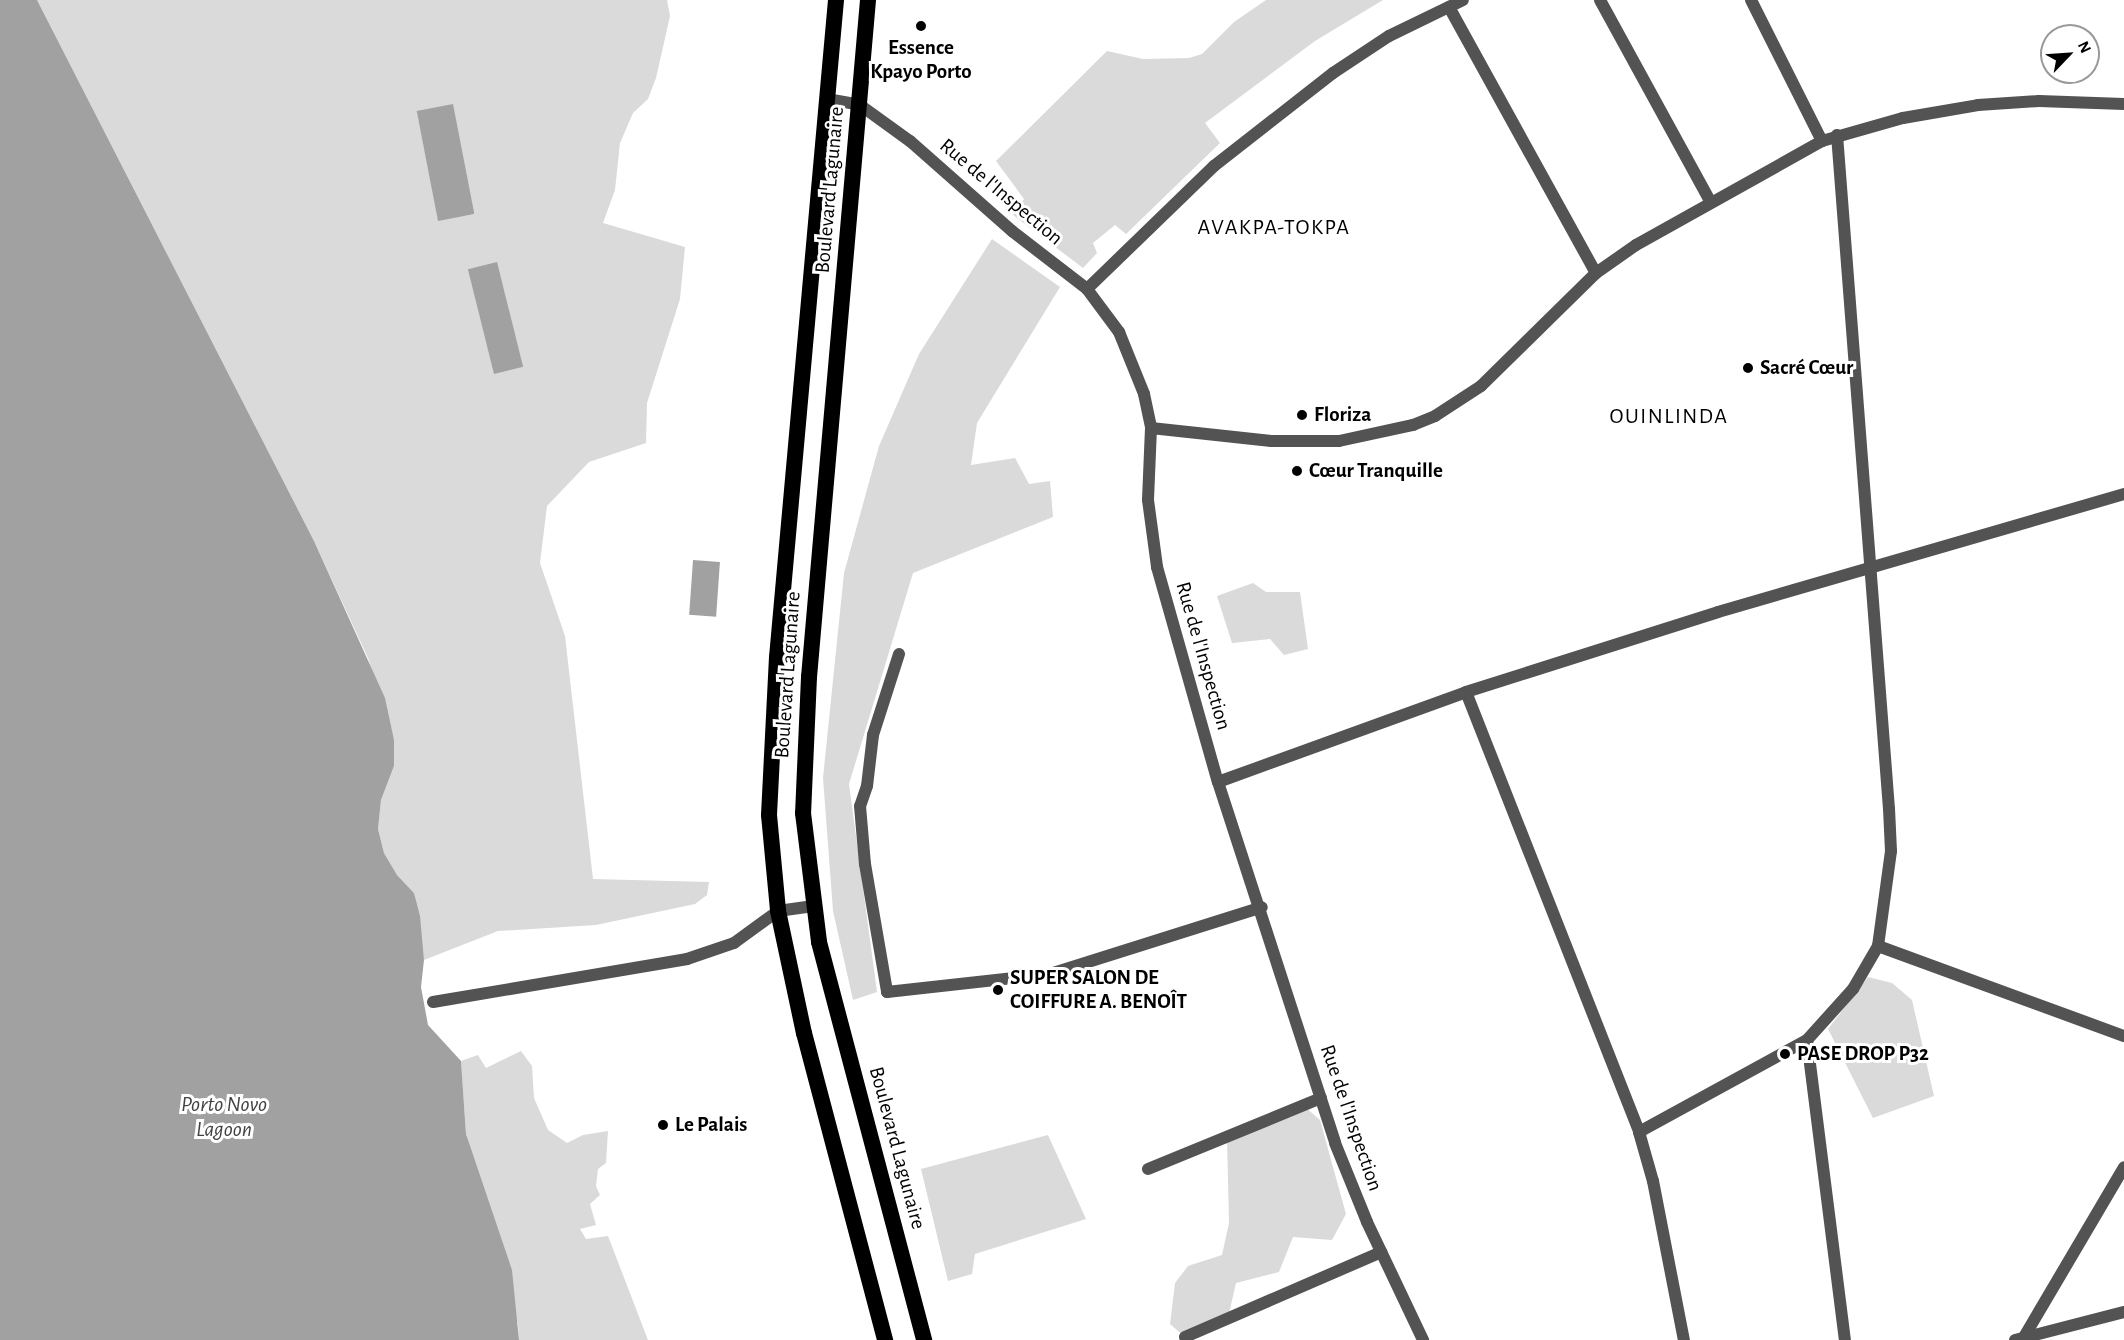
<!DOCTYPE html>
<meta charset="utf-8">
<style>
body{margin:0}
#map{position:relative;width:2124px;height:1340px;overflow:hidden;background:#fff;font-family:"Alegreya Sans",sans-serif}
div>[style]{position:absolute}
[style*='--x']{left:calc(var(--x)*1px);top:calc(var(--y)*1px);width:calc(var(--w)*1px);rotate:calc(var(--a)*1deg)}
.green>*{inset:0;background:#dadada}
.water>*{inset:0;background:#a1a1a1;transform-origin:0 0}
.minor>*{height:12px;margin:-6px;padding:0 6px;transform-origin:6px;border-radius:6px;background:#535353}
.tertiary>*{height:12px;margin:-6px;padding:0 6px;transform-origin:6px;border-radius:6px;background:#535353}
.trunk>*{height:16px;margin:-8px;padding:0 8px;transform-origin:8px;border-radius:8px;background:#000}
.dots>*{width:16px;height:16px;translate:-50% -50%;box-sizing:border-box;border:3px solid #fff;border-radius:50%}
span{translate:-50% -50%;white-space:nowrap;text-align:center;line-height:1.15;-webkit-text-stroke:6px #fff;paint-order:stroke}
.poi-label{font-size:21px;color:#000;font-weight:700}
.left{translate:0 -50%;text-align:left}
.street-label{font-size:21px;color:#000}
.neighbourhood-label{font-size:22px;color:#000;letter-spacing:1.5px}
.water-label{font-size:22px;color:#424242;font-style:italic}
.north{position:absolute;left:2040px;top:24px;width:60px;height:60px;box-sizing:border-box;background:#fff;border:2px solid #999;border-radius:50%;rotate:65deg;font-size:16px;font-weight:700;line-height:24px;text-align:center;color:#000}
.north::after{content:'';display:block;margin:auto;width:21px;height:27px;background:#000;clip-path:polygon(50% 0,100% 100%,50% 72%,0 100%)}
</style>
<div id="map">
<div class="green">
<i style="clip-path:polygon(evenodd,37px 0,667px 0,670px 16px,656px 78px,648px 99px,633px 113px,620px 143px,615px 190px,603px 223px,685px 247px,680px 299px,647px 403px,646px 443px,589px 462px,547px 506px,540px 563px,565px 636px,593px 879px,709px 882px,707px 895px,695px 904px,596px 925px,498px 931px,424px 960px,414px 893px,397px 875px,384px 853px,378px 829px,381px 800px,394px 766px,394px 740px,368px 658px,314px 541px,37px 0,417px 112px,475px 214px,439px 220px,417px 112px)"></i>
<i style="clip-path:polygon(1266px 0,1383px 0,1315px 41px,1205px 123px,1220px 143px,1126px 234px,1115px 225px,1093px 243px,1097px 253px,1083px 268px,1013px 215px,1024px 199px,996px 161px,1107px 51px,1143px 59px,1189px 58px,1202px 54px,1234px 22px)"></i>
<i style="clip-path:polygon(992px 239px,1060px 287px,977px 423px,971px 465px,1015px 458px,1029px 484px,1050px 481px,1053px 517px,913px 573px,849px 784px,877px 992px,853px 1000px,833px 911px,823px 778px,844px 573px,879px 446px,919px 354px)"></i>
<i style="clip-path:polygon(1253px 583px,1266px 592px,1300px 592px,1308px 649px,1284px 655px,1270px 639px,1232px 643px,1217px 596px)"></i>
<i style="clip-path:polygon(1868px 977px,1892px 983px,1912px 1000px,1934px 1096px,1873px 1118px,1828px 1029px)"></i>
<i style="clip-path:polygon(521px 1051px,532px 1066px,534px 1098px,548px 1130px,567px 1143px,583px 1135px,608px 1131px,606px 1163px,598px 1169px,596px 1186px,600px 1195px,590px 1204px,596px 1225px,580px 1229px,586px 1239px,608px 1236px,648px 1340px,519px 1340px,518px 1324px,466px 1134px,461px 1061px,478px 1055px,486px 1068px)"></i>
<i style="clip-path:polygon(1304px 1106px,1320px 1120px,1346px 1214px,1332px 1240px,1293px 1237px,1279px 1272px,1236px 1283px,1228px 1318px,1185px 1337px,1170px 1324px,1175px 1283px,1188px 1266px,1222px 1255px,1229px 1223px,1227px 1138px)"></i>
<i style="clip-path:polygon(1048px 1135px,1086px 1219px,975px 1254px,972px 1274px,948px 1281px,921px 1169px)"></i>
</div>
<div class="water">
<i style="clip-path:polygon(0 0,37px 0,314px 541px,385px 698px,394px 740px,394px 766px,381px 800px,378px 829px,384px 853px,397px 875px,414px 893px,420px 916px,424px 960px,421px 987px,428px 1025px,461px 1061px,466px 1134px,512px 1270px,519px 1340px,0 1340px)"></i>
<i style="left:453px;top:104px;width:112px;height:37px;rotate:79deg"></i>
<i style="left:497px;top:262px;width:108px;height:30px;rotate:76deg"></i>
<i style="left:693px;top:560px;width:27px;height:55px;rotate:4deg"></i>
</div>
<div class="minor">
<i style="--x:1600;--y:0;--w:229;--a:61.3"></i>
<i style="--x:1751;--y:0;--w:158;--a:63.3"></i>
<i style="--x:1449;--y:7;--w:304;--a:61.1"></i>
<i style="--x:1087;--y:289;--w:177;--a:-44.1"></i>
<i style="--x:1214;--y:166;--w:151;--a:-38"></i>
<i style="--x:1333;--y:73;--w:67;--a:-33.5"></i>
<i style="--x:1389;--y:36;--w:82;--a:-25.9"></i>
<i style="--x:1151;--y:428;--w:121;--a:6.2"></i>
<i style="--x:1271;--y:441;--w:68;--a:0"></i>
<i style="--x:1339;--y:441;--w:76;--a:-12.2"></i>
<i style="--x:1413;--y:425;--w:24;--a:-22"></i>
<i style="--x:1435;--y:416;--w:55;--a:-33.1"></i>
<i style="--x:1481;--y:386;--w:161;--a:-44.5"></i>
<i style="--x:1596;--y:273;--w:49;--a:-35"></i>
<i style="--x:1636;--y:245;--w:213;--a:-29.2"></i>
<i style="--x:1822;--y:141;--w:84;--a:-15.9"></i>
<i style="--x:1903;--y:118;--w:76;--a:-9.8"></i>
<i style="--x:1978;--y:105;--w:61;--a:-3.8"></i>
<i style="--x:2039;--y:101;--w:85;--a:2"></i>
<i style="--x:899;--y:654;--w:85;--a:107.8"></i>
<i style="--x:873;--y:735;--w:51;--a:96.7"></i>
<i style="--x:867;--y:786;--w:21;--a:109"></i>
<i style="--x:860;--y:806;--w:58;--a:85.1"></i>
<i style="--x:865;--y:864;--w:130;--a:80.2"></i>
<i style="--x:887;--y:992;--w:164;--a:-6.3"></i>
<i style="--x:1050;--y:974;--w:222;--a:-17.5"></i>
<i style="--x:1466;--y:692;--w:473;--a:68.5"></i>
<i style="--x:1639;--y:1132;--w:51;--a:74.1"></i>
<i style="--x:1653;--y:1181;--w:162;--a:79"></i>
<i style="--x:1218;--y:782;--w:264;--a:-19.9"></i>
<i style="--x:1466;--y:692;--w:264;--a:-17.6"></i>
<i style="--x:1718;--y:612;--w:423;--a:-16.2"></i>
<i style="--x:1878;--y:946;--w:262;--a:20.1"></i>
<i style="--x:433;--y:1002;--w:258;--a:-9.6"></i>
<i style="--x:687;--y:959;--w:50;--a:-18.8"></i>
<i style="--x:734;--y:943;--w:54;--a:-36"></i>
<i style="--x:778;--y:911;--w:34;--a:-8"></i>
<i style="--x:1807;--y:1040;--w:302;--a:82.8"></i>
<i style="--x:1639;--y:1132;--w:192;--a:-28.7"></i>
<i style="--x:1807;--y:1040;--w:69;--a:-48"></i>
<i style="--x:1853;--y:989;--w:50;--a:-59.8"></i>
<i style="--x:1878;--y:946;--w:96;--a:-82.2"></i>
<i style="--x:1891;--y:851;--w:42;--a:-92.7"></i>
<i style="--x:1889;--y:809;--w:676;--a:-94.41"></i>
<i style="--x:1148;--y:1169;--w:187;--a:-22.3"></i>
<i style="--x:1185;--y:1337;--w:214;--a:-23.4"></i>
<i style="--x:2024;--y:1337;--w:197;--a:-59.5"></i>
<i style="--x:2015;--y:1340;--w:113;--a:-14.4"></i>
</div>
<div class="tertiary">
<i style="--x:827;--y:99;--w:34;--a:10"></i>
<i style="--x:860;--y:105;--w:62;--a:35.8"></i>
<i style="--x:910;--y:141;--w:136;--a:41.4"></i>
<i style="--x:1012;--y:231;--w:95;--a:37.7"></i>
<i style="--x:1087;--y:289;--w:54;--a:53.3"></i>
<i style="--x:1119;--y:332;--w:67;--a:68"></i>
<i style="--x:1144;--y:394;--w:35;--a:78"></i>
<i style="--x:1151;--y:428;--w:72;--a:92.4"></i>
<i style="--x:1148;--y:500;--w:68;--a:82.3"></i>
<i style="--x:1157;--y:567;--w:223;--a:74.2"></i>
<i style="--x:1218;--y:782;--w:379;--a:72"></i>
<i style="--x:1335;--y:1143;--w:85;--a:67.9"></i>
<i style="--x:1367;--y:1222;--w:131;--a:64.6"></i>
</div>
<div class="trunk">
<i style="--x:836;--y:0;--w:660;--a:95.13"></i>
<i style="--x:777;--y:657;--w:158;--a:92.9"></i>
<i style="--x:769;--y:815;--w:96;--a:84.6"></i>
<i style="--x:778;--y:911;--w:125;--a:78"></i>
<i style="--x:804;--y:1033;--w:318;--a:75.2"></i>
<i style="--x:868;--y:0;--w:680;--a:94.98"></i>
<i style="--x:809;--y:677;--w:136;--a:92.5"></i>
<i style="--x:803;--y:813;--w:130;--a:82.9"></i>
<i style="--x:819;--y:942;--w:412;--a:75.2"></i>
</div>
<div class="dots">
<i style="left:921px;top:26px;background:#000"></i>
<i style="left:1748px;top:368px;background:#000"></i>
<i style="left:1302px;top:415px;background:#000"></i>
<i style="left:1297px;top:471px;background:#000"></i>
<i style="left:998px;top:990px;background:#000"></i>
<i style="left:1785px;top:1054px;background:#000"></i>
<i style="left:663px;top:1125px;background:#000"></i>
</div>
<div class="poi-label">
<span style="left:921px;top:60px">Essence<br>Kpayo Porto</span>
<span class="left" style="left:1760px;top:368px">Sacré Cœur</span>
<span class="left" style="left:1314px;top:415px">Floriza</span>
<span class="left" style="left:1309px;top:471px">Cœur Tranquille</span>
<span class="left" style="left:1010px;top:990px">SUPER SALON DE<br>COIFFURE A. BENOÎT</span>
<span class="left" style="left:1797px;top:1054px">PASE DROP P32</span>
<span class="left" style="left:675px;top:1125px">Le Palais</span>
</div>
<div class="street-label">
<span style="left:830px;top:190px;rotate:-85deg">Boulevard Lagunaire</span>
<span style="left:1001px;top:192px;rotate:40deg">Rue de l'Inspection</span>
<span style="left:1203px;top:656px;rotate:74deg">Rue de l'Inspection</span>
<span style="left:788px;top:675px;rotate:-86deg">Boulevard Lagunaire</span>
<span style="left:1351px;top:1118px;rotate:71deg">Rue de l'Inspection</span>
<span style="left:897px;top:1148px;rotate:75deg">Boulevard Lagunaire</span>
</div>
<div class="neighbourhood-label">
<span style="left:1274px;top:228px">AVAKPA-TOKPA</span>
<span style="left:1669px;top:417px">OUINLINDA</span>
</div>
<div class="water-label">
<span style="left:224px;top:1117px">Porto Novo<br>Lagoon</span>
</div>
<div class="north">N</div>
</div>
